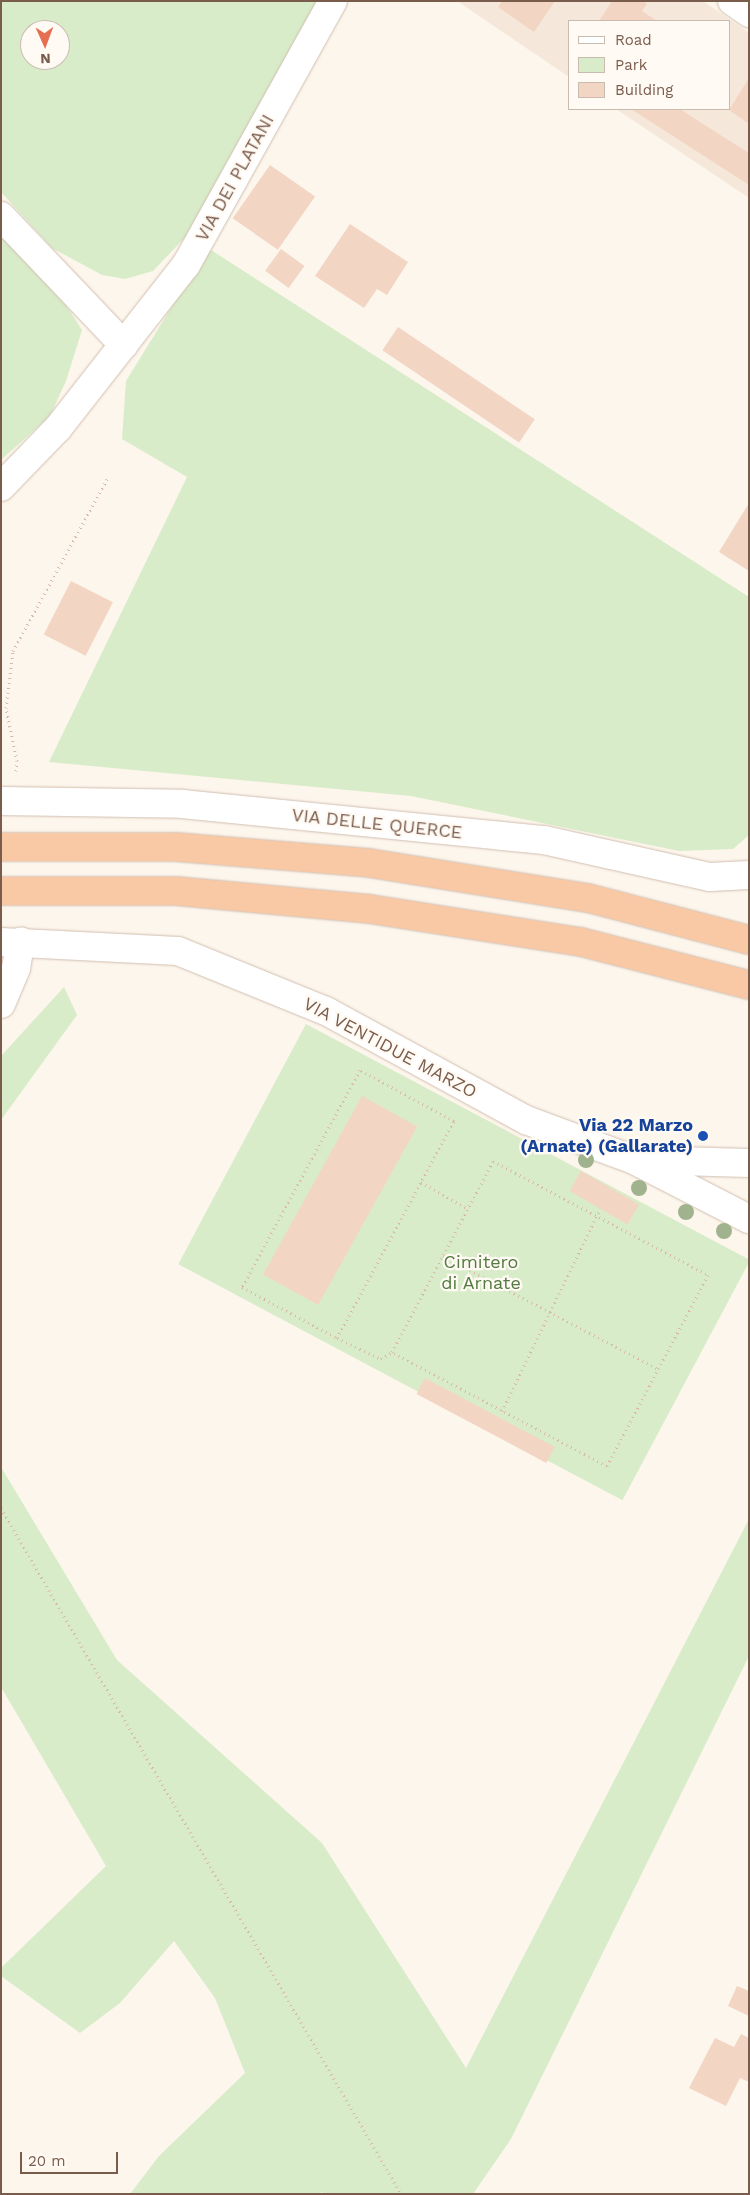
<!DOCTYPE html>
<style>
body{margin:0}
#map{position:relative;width:750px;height:2195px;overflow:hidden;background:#fdf6ec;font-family:"Work Sans",sans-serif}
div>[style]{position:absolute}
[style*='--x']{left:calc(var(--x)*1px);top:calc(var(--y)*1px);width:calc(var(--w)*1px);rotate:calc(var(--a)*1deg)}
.residential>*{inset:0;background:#f5e8da}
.green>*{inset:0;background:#d8ecc9;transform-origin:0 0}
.building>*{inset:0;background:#f3d5c3;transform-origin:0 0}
.path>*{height:3px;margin-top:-1.5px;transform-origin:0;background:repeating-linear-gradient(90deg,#d9b8a5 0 1px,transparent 0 5px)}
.roads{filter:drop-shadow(0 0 1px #d1beb0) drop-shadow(0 0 1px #d1beb0)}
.minor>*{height:28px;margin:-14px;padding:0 14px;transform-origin:14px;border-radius:14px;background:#fff}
.trunk>*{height:28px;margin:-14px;padding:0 14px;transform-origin:14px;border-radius:14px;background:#f9c8a4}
.trees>*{width:16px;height:16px;margin:-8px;border-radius:50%;background:#a0b28e}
.dots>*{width:14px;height:14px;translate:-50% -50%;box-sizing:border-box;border:2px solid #fffaf3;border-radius:50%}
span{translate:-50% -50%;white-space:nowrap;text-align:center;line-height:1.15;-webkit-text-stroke:4.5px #fffaf3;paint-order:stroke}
.street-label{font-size:18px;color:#7a5c4d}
.transit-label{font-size:18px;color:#164399;font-weight:700}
.right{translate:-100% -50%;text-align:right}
.park-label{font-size:18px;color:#537a41}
.frame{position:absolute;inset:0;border:2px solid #7a5c4d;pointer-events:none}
.legend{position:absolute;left:568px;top:20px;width:162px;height:90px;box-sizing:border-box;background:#fffaf3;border:1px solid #cabbb1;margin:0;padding:6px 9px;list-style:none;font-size:15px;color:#7a5c4d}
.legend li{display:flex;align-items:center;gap:10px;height:25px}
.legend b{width:25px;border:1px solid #cabbb1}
.north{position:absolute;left:20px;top:20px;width:50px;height:50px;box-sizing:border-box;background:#fffaf3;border:1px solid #cabbb1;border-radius:50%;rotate:178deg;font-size:14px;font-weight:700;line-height:20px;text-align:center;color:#7a5c4d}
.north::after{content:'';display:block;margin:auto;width:18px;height:22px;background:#e76f51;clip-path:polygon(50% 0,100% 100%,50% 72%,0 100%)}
.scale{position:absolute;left:20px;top:2152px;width:98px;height:22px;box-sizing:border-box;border:2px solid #7a5c4d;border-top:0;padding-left:6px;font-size:15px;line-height:18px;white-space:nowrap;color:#7a5c4d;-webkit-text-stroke:4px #fffaf3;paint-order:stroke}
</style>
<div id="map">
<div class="residential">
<i style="clip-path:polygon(457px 1px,703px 1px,749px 33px,749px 198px,616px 109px,729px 109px,729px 21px,569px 21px,569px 77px)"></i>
</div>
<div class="green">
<i style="clip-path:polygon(evenodd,1px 1px,322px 1px,195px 227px,153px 271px,125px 279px,102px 275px,52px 248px,1px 192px,1px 1px,30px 30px,60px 30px,60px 60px,30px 60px,30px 30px)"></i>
<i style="clip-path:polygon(1px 232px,55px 288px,82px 330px,66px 381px,50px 416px,1px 460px)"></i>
<i style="clip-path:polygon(208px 248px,749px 597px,749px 835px,733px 849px,679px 851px,411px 796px,49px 762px,187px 477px,122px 439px,126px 381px)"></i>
<i style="clip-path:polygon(64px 987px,77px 1015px,1px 1120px,1px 1056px)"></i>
<i style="left:306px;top:1024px;width:503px;height:272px;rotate:28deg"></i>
<i style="clip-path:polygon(1px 1467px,117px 1660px,322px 1843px,466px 2068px,749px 1519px,749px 1656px,511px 2139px,473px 2194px,323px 2194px,322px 2191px,320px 2194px,130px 2194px,159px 2156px,245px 2073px,215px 1998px,174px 1941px,120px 2003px,80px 2033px,1px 1976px,1px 1968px,106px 1866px,1px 1687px)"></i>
</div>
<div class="building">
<i style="clip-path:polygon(502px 1px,555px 1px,534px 32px,498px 7px)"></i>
<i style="clip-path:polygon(612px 1px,643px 1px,647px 4px,642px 11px,657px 21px,599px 21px)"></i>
<i style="clip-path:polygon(749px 78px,749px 124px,729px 110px)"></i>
<i style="clip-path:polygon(631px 109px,680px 109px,703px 124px,749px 153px,749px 185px)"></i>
<i style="left:270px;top:165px;width:55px;height:65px;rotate:35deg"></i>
<i style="clip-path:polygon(350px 224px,408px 262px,387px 295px,377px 289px,364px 308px,315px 276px)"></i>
<i style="left:281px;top:249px;width:29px;height:27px;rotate:36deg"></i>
<i style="left:398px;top:327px;width:165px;height:28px;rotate:34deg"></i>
<i style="clip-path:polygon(749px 503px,749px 571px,719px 552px)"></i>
<i style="left:71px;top:581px;width:47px;height:60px;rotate:27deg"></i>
<i style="left:362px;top:1096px;width:63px;height:204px;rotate:29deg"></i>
<i style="left:581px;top:1171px;width:67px;height:23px;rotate:30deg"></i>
<i style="left:425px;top:1378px;width:147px;height:18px;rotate:28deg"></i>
<i style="clip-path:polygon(737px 1986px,749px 1991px,749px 2016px,728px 2006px)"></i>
<i style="clip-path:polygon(741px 2034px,749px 2038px,749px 2082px,740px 2078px,726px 2106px,689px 2088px,715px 2038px,734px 2047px)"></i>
</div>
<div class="path">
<i style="--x:16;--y:771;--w:10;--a:-84"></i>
<i style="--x:17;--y:761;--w:54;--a:-101.7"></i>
<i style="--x:6;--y:708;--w:57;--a:-83"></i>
<i style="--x:13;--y:651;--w:196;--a:-61.3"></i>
<i style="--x:493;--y:1161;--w:243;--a:27.9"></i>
<i style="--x:708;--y:1275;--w:216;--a:117.9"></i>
<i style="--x:607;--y:1466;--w:243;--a:-152.1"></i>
<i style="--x:392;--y:1352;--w:216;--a:-62.1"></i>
<i style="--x:421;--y:1182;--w:54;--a:29.9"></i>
<i style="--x:443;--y:1256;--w:243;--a:27.7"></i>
<i style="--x:337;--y:1338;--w:247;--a:-61.7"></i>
<i style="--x:454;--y:1121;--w:107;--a:-151.5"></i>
<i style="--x:360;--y:1070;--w:247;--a:118.5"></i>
<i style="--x:242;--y:1287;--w:108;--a:28.2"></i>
<i style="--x:337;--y:1338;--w:49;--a:25.5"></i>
<i style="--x:381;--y:1359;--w:13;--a:-32"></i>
<i style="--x:502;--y:1411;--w:225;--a:-64.1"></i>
<i style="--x:1;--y:1508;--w:794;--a:59.75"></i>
</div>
<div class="roads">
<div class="minor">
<i style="--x:732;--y:1;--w:21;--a:35"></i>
<i style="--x:1;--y:216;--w:178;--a:46.4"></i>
<i style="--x:1;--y:487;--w:82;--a:-46"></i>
<i style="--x:58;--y:428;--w:207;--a:-51.9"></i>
<i style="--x:186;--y:265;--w:302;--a:-60.9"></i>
<i style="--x:1;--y:801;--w:181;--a:0.9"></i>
<i style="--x:182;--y:804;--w:364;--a:5.7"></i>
<i style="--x:544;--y:840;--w:170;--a:12.6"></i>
<i style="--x:710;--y:877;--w:39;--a:-3"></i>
<i style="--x:1;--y:942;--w:177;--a:2.9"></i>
<i style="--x:178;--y:951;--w:160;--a:22.1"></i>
<i style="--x:326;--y:1011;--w:228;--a:28.6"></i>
<i style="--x:526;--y:1120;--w:115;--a:20.3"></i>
<i style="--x:634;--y:1160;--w:129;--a:27.2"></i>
<i style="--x:1;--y:1004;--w:39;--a:-67"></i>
<i style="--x:16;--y:968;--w:27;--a:-80"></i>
<i style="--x:641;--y:1160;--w:108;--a:1.6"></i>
</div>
<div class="trunk">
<i style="--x:1;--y:847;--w:175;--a:0"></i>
<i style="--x:176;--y:847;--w:194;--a:4.7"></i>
<i style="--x:369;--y:863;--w:222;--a:9.1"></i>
<i style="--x:588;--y:898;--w:166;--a:14.6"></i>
<i style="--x:1;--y:891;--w:175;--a:0"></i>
<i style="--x:176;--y:891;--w:195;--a:5.3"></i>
<i style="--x:370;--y:909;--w:214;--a:8.9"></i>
<i style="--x:581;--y:942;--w:173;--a:14.4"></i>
</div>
</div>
<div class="trees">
<i style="left:586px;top:1160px"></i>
<i style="left:639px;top:1188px"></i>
<i style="left:686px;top:1212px"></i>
<i style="left:724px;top:1231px"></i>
</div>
<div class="dots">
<i style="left:703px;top:1136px;background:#1a4fb4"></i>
</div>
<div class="street-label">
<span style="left:235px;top:178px;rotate:-61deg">VIA DEI PLATANI</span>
<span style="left:377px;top:824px;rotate:6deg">VIA DELLE QUERCE</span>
<span style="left:390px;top:1048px;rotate:28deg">VIA VENTIDUE MARZO</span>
</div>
<div class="transit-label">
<span class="right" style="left:693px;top:1136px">Via 22 Marzo<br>(Arnate) (Gallarate)</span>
</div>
<div class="park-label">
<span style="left:481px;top:1273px">Cimitero<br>di Arnate</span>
</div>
<div class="frame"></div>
<ul class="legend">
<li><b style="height:6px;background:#fff"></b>Road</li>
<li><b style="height:14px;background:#d8ecc9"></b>Park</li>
<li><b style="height:14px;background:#f3d5c3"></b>Building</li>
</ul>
<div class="north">N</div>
<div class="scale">20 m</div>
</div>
